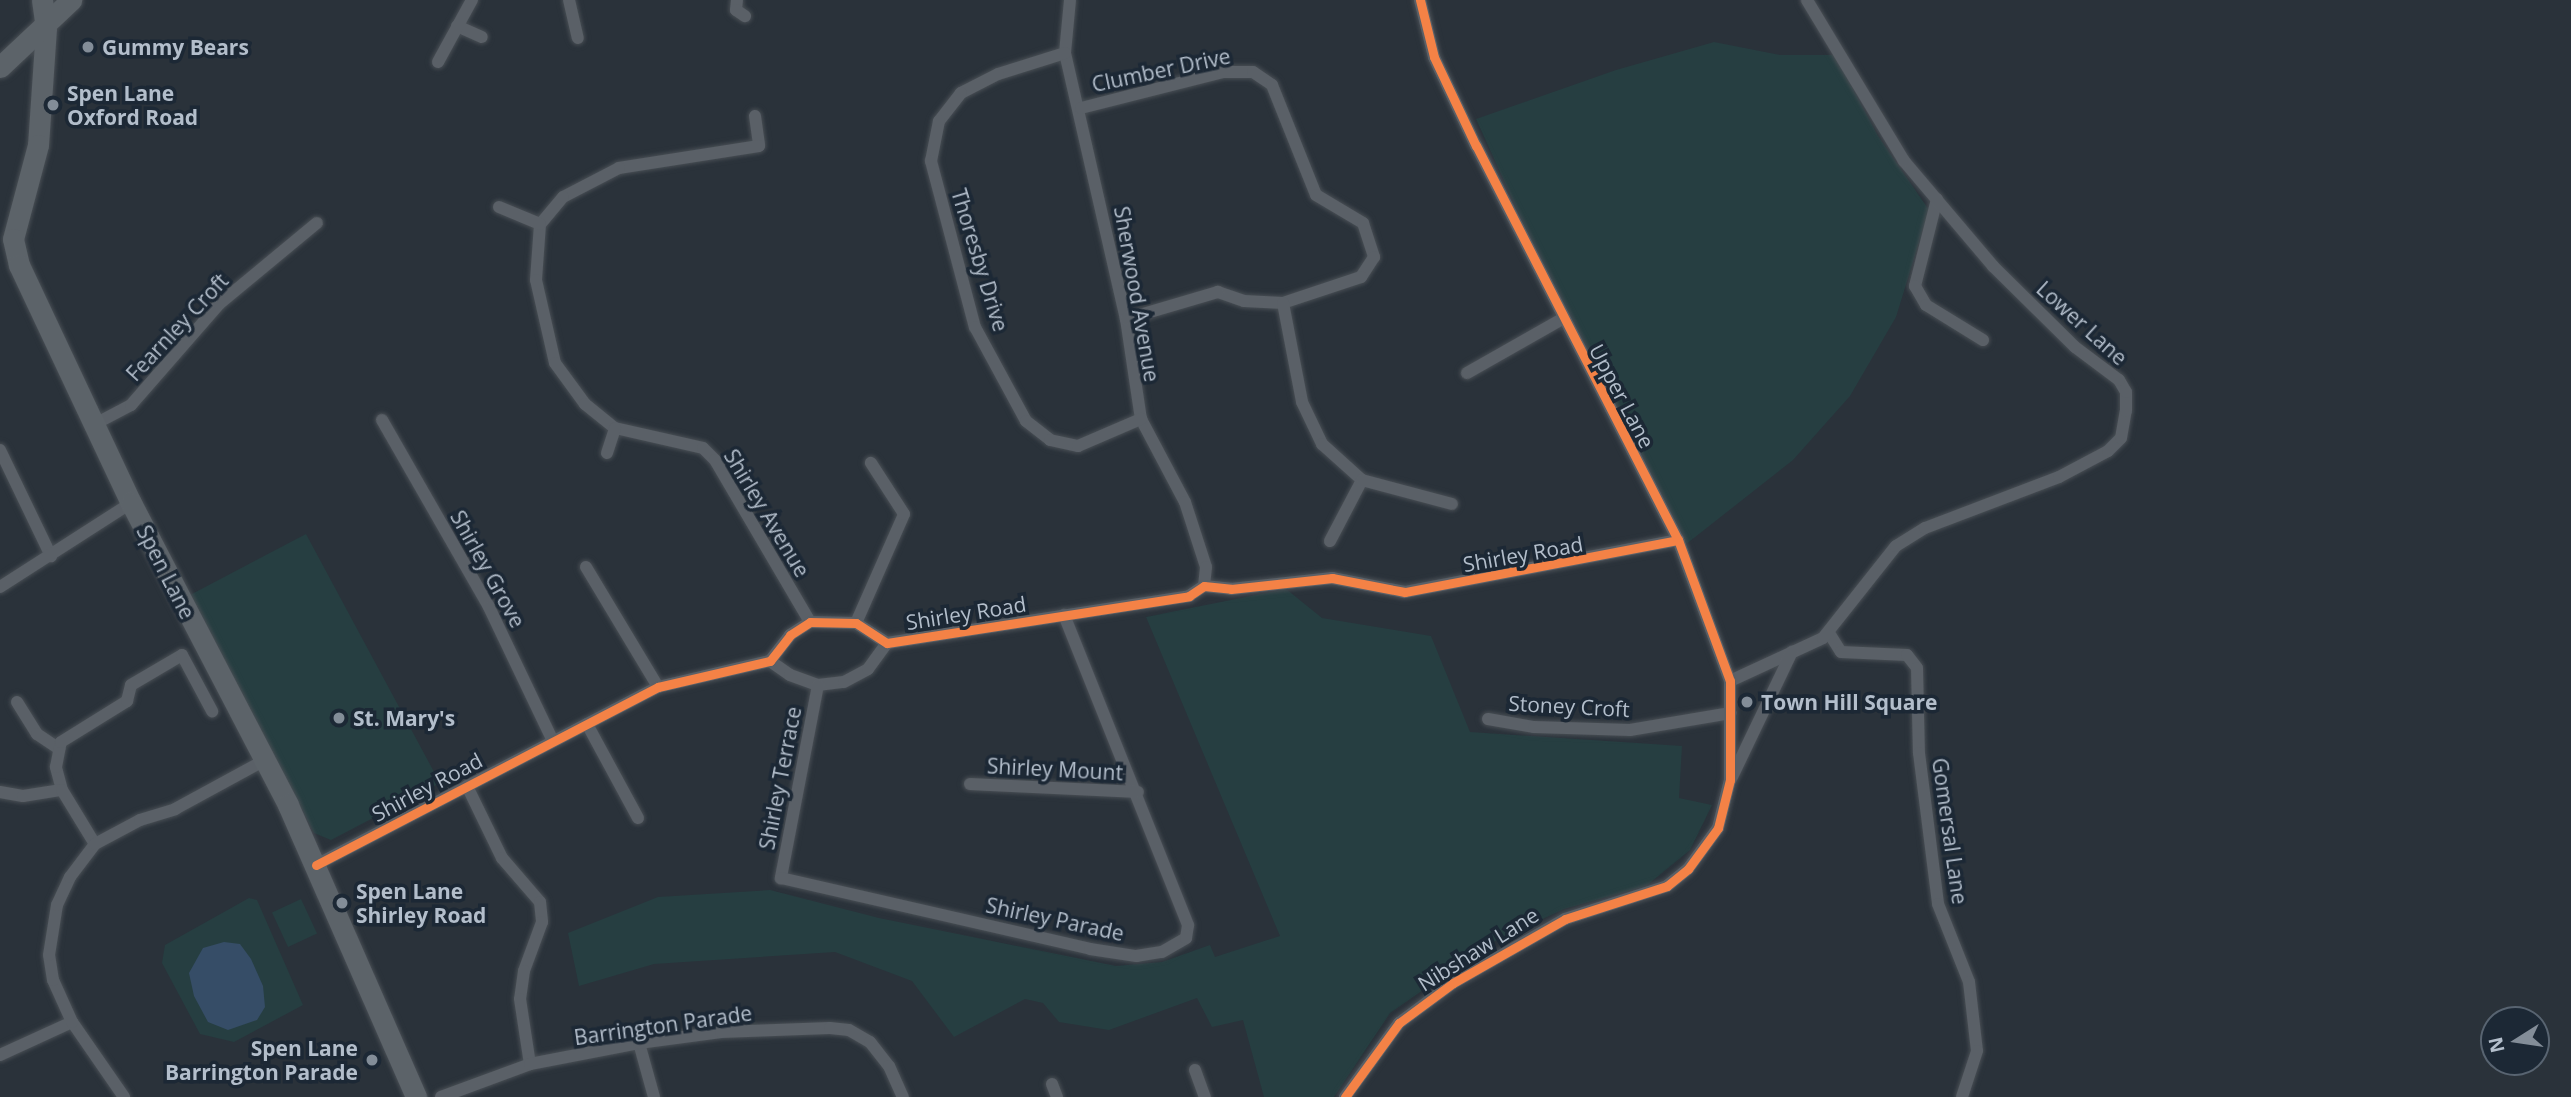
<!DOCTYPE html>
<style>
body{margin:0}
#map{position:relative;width:2571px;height:1097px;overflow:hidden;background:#2a323a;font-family:"Open Sans",sans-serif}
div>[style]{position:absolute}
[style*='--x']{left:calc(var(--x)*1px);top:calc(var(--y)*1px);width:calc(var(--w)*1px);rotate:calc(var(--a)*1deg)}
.green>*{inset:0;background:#263e41;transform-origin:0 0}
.water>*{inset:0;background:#364d67}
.roads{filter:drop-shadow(0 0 2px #484e54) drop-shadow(0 0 2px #484e54)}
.minor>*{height:12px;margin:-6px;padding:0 6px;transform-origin:6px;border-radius:6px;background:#5a6067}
.primary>*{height:21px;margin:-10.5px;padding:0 10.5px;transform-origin:10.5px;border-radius:10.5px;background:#5c6369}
.cycleway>*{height:9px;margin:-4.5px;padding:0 4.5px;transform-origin:4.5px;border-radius:4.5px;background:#f48246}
.dots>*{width:19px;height:19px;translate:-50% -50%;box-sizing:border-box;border:4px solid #1c2835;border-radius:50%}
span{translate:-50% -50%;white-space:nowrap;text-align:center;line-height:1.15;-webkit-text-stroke:7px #1c2835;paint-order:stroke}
.poi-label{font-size:21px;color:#b3becb;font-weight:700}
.left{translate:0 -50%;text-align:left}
.right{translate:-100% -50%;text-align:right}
.street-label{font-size:21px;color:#b3becb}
.north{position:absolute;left:2480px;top:1006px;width:70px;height:70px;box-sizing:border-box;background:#1c2835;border:2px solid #586471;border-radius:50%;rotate:258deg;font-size:19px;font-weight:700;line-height:28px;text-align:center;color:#b3becb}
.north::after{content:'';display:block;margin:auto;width:24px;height:32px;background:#838d98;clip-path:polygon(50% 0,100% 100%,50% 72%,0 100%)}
</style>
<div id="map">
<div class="green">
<i style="clip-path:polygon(1714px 42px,1780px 55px,1835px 55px,1878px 136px,1929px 210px,1896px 317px,1850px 396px,1793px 460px,1685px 545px,1572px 330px,1476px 119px,1616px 70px)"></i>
<i style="clip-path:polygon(306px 534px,440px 783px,331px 840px,314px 833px,190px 595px)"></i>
<i style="clip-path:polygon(1286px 589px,1322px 618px,1431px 636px,1470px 732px,1682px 746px,1679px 798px,1712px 805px,1690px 850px,1646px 886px,1564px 909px,1489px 944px,1390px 1013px,1334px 1097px,1264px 1097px,1243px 1020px,1212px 1027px,1197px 998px,1109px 1030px,1059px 1022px,1043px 1003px,1025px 999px,954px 1037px,912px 981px,835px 952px,654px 964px,579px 986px,568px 933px,658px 897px,770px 890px,879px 918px,1116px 966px,1162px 962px,1210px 945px,1215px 957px,1280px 936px,1146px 617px)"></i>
<i style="clip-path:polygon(249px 898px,257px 900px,303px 1005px,234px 1042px,200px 1034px,162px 963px,165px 945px)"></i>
<i style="left:301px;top:899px;width:38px;height:32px;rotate:65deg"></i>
</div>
<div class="water">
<i style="clip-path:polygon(224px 942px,240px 944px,251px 959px,263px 986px,265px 1007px,257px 1020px,228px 1030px,208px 1022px,194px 996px,189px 973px,203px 948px)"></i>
</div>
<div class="roads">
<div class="minor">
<i style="--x:569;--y:0;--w:39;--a:77"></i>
<i style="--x:737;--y:0;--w:10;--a:96"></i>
<i style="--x:736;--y:10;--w:11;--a:34"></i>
<i style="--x:1070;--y:0;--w:53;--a:95.4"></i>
<i style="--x:1065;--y:53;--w:273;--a:77.1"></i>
<i style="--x:1126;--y:319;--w:101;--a:81.5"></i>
<i style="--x:1141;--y:419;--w:94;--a:62.1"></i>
<i style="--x:1185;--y:502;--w:68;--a:72.1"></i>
<i style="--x:1206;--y:567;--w:19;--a:96"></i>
<i style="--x:457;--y:26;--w:27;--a:24"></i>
<i style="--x:1065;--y:53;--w:70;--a:162.6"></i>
<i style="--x:998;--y:74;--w:42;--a:152.8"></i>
<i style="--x:961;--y:93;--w:36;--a:128"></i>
<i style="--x:939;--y:121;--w:41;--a:101.3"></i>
<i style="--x:931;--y:161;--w:172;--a:75.2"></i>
<i style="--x:975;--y:327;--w:107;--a:61.5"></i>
<i style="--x:1026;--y:421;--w:31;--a:38"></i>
<i style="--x:1050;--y:440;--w:29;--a:12"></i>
<i style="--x:1078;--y:446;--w:69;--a:-23.2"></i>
<i style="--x:438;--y:62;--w:71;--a:-61.3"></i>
<i style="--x:1081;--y:108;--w:146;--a:-14.2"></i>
<i style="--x:1223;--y:72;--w:30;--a:0"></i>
<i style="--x:1253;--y:72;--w:23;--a:34"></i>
<i style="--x:1272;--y:85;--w:118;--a:68.2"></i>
<i style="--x:1316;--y:195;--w:55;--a:30.8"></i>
<i style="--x:1363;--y:223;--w:36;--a:72"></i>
<i style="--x:1374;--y:257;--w:24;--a:123"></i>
<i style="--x:1361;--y:277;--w:82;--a:161.6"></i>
<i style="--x:1283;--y:303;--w:39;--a:-177"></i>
<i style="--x:1244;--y:301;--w:28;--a:-161"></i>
<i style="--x:1218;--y:292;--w:96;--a:163.6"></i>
<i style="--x:755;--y:116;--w:30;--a:82"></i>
<i style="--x:759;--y:146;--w:142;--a:171.1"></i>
<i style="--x:619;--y:168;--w:63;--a:152.6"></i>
<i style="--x:563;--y:197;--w:35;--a:130"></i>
<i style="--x:540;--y:224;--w:56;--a:94.1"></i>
<i style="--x:536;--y:280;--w:85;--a:77.1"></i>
<i style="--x:555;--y:363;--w:51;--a:53.8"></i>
<i style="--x:585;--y:404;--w:38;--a:39"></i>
<i style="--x:615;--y:428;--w:90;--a:12.8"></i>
<i style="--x:703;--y:448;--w:17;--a:45"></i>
<i style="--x:715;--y:460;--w:188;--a:59.6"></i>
<i style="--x:1937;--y:199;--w:90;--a:104.2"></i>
<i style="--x:1915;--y:286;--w:22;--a:60"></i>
<i style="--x:1926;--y:305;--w:67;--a:31.6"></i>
<i style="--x:499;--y:207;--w:44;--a:22.5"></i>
<i style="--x:1283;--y:303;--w:101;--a:79.1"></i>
<i style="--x:1302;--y:402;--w:47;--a:64.5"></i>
<i style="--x:1322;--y:444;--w:54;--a:42"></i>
<i style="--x:1362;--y:480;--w:69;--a:117.7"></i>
<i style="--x:1467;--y:373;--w:109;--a:-29.6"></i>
<i style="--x:382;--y:420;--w:215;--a:60.2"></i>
<i style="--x:489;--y:607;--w:148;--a:64.5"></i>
<i style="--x:93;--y:425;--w:43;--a:-27.8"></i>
<i style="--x:131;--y:405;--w:134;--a:-48.9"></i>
<i style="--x:219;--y:304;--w:127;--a:-39.6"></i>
<i style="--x:0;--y:450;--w:118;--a:64.3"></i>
<i style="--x:607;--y:453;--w:26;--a:-72"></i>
<i style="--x:1362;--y:480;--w:93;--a:14.9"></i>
<i style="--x:586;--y:567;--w:140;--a:59"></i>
<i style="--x:0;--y:587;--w:156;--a:-32.7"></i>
<i style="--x:856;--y:623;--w:119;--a:-66.2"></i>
<i style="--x:904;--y:514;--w:61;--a:-122.9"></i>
<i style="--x:1829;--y:633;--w:22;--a:58"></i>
<i style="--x:1841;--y:652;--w:66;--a:2.6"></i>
<i style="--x:1907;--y:655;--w:16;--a:52"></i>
<i style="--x:1917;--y:668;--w:85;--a:88.7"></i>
<i style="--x:1919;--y:753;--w:152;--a:82.8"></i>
<i style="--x:1938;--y:904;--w:84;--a:68.3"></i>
<i style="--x:1969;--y:982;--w:69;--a:83.4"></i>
<i style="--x:1977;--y:1051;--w:48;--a:108.1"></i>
<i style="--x:770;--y:661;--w:24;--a:35"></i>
<i style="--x:790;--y:675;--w:30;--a:20"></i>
<i style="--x:818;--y:685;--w:26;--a:-7"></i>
<i style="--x:844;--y:682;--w:27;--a:-28"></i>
<i style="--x:868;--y:669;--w:32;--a:-54"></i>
<i style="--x:1730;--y:681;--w:102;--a:-24.8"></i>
<i style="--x:1823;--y:638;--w:117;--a:-51.6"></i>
<i style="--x:1896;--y:546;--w:34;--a:-32"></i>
<i style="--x:1925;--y:528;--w:143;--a:-20.8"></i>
<i style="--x:2059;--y:477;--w:55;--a:-28"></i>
<i style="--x:2108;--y:451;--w:18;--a:-45"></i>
<i style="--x:2121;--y:438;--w:27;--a:-80"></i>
<i style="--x:2126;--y:411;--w:19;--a:-90"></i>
<i style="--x:2126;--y:392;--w:14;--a:-120"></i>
<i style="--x:2119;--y:380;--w:55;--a:-143.1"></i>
<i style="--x:2075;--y:347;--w:115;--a:-135.4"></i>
<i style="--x:1993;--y:266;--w:138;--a:-130.3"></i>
<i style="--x:1904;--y:161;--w:188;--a:-121.1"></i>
<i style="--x:818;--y:685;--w:197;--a:100.9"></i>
<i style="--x:781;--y:878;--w:317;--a:12.9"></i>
<i style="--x:1090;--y:949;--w:47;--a:8.7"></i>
<i style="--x:1136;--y:956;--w:26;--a:-9"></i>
<i style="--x:1162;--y:952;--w:28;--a:-30"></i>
<i style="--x:1186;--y:938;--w:13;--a:-81"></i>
<i style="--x:1188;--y:925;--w:334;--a:-111.8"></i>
<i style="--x:17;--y:702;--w:38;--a:58"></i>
<i style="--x:37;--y:734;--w:27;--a:34"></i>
<i style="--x:1488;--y:719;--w:47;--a:9.9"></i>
<i style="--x:1534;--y:727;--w:96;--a:1.8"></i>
<i style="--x:1630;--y:730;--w:102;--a:-9.6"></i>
<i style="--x:587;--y:724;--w:107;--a:61.5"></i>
<i style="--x:1732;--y:777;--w:139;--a:-64.4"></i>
<i style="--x:970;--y:784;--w:168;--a:2.7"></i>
<i style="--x:467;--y:786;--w:80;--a:64.1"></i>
<i style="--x:502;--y:858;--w:58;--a:49.2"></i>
<i style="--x:540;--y:902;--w:20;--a:84"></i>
<i style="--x:542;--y:922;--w:52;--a:110.2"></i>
<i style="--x:524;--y:971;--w:28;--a:98"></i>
<i style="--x:520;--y:999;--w:66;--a:81.3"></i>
<i style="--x:62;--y:790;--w:24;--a:-105"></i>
<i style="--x:56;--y:767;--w:25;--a:-79"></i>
<i style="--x:61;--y:742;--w:78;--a:-31.8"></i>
<i style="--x:127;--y:701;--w:16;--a:-76"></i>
<i style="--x:131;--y:685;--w:59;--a:-30.5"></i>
<i style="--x:182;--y:655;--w:64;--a:61.8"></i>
<i style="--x:0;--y:792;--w:23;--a:10"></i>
<i style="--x:23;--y:796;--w:39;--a:-9"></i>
<i style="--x:62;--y:790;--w:63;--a:58.6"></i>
<i style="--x:316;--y:865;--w:386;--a:-27.5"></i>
<i style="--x:658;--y:687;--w:115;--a:-13.1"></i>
<i style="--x:770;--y:661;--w:33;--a:-52"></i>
<i style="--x:790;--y:635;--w:24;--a:-33"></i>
<i style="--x:810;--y:622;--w:46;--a:1.2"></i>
<i style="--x:856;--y:623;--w:37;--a:33"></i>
<i style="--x:887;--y:643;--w:306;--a:-8.8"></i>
<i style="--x:1189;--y:596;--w:18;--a:-34"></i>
<i style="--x:1204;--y:586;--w:27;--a:6"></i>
<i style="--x:1231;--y:589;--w:102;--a:-6.2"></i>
<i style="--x:1332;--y:578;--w:74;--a:10.9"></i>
<i style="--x:1405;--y:592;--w:278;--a:-10.8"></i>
<i style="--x:639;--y:1043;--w:56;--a:74.5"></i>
<i style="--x:0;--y:1055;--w:79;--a:-24.6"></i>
<i style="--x:1195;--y:1070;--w:29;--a:70"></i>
<i style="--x:1052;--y:1084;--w:14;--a:69"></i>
<i style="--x:124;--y:1097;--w:91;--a:-124.7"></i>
<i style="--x:72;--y:1022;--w:46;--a:-114.3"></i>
<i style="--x:53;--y:980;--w:25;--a:-99"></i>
<i style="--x:49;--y:955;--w:51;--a:-80.9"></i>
<i style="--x:57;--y:905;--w:31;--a:-65"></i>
<i style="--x:70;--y:877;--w:41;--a:-52.9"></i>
<i style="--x:95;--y:844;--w:51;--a:-28.1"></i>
<i style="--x:140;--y:820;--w:37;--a:-17"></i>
<i style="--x:175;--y:809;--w:102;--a:-28.6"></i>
<i style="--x:441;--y:1097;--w:95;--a:-20.3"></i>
<i style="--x:530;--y:1064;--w:111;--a:-10.9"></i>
<i style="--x:639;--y:1043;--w:83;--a:-7.6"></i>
<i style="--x:721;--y:1032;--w:109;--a:-2.1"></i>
<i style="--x:830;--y:1028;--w:19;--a:6"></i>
<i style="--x:849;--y:1030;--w:24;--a:30"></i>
<i style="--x:870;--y:1042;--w:31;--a:52"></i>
<i style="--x:889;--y:1066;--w:34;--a:66"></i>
<i style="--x:1345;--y:1097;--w:92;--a:-53.9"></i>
<i style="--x:1399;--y:1023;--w:67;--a:-36.5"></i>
<i style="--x:1453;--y:983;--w:129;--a:-29.7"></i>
<i style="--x:1565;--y:919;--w:107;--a:-17.9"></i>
<i style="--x:1667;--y:886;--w:27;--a:-39"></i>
<i style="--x:1688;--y:869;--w:51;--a:-53.8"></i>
<i style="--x:1718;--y:828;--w:49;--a:-76"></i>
<i style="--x:1730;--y:780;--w:99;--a:-90"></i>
<i style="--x:1730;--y:681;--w:150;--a:-110.2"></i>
<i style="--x:1678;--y:540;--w:443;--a:-117.1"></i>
<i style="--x:1476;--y:146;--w:98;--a:-115.3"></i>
<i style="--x:1434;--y:57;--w:59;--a:-103.8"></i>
</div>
<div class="primary">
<i style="--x:42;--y:0;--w:28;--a:82"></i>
<i style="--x:46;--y:28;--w:117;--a:93.9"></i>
<i style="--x:38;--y:145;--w:97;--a:104.9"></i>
<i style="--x:13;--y:239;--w:27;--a:77"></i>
<i style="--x:19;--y:265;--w:263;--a:64.8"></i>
<i style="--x:131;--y:503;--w:340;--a:62.5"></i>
<i style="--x:288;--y:805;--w:319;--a:66.3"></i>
<i style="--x:0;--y:67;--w:98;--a:-43.3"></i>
</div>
</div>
<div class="cycleway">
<i style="--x:316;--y:865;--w:386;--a:-27.5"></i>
<i style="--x:658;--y:687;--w:115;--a:-13.1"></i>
<i style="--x:770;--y:661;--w:33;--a:-52"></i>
<i style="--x:790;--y:635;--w:24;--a:-33"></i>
<i style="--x:810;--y:622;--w:46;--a:1.2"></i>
<i style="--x:856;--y:623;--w:37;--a:33"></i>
<i style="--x:887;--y:643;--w:306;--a:-8.8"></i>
<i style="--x:1189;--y:596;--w:18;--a:-34"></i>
<i style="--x:1204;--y:586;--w:27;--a:6"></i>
<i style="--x:1231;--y:589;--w:102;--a:-6.2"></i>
<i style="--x:1332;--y:578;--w:74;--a:10.9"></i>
<i style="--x:1405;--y:592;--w:278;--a:-10.8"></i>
<i style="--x:1345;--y:1097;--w:92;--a:-53.9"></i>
<i style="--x:1399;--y:1023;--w:67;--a:-36.5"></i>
<i style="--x:1453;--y:983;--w:129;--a:-29.7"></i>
<i style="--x:1565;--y:919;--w:107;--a:-17.9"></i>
<i style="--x:1667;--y:886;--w:27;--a:-39"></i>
<i style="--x:1688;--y:869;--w:51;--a:-53.8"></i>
<i style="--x:1718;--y:828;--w:49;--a:-76"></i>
<i style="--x:1730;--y:780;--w:99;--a:-90"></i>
<i style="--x:1730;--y:681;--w:150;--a:-110.2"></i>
<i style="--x:1678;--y:540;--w:443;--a:-117.1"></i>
<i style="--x:1476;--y:146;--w:98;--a:-115.3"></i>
<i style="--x:1434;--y:57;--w:59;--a:-103.8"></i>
</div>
<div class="dots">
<i style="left:88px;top:47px;background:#838d98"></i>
<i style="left:53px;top:105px;background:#838d98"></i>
<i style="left:1747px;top:702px;background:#838d98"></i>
<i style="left:339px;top:718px;background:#838d98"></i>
<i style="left:342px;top:903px;background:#838d98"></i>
<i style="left:372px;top:1060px;background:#838d98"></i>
</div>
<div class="poi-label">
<span class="left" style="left:102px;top:47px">Gummy Bears</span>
<span class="left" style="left:67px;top:105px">Spen Lane<br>Oxford Road</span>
<span class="left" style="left:1761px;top:702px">Town Hill Square</span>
<span class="left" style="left:353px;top:718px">St. Mary's</span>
<span class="left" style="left:356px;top:903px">Spen Lane<br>Shirley Road</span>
<span class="right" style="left:358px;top:1060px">Spen Lane<br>Barrington Parade</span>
</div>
<div class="street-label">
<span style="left:1161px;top:70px;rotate:-12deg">Clumber Drive</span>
<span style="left:980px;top:260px;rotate:73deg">Thoresby Drive</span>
<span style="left:1137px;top:294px;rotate:80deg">Sherwood Avenue</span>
<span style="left:2082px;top:323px;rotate:42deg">Lower Lane</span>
<span style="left:177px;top:327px;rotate:-47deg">Fearnley Croft</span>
<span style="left:1622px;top:396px;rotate:62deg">Upper Lane</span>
<span style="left:767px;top:513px;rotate:59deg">Shirley Avenue</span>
<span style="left:1523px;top:554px;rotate:-10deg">Shirley Road</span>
<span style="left:488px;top:569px;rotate:61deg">Shirley Grove</span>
<span style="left:166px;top:572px;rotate:63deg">Spen Lane</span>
<span style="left:966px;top:613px;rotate:-9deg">Shirley Road</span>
<span style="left:1569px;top:706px;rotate:3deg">Stoney Croft</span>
<span style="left:1055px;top:769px;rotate:3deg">Shirley Mount</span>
<span style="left:780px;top:778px;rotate:-79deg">Shirley Terrace</span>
<span style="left:427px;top:787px;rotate:-28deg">Shirley Road</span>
<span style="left:1950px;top:831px;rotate:82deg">Gomersal Lane</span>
<span style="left:1055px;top:919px;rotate:12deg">Shirley Parade</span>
<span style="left:1478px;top:949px;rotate:-32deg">Nibshaw Lane</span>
<span style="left:663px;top:1025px;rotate:-8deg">Barrington Parade</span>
</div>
<div class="north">N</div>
</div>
